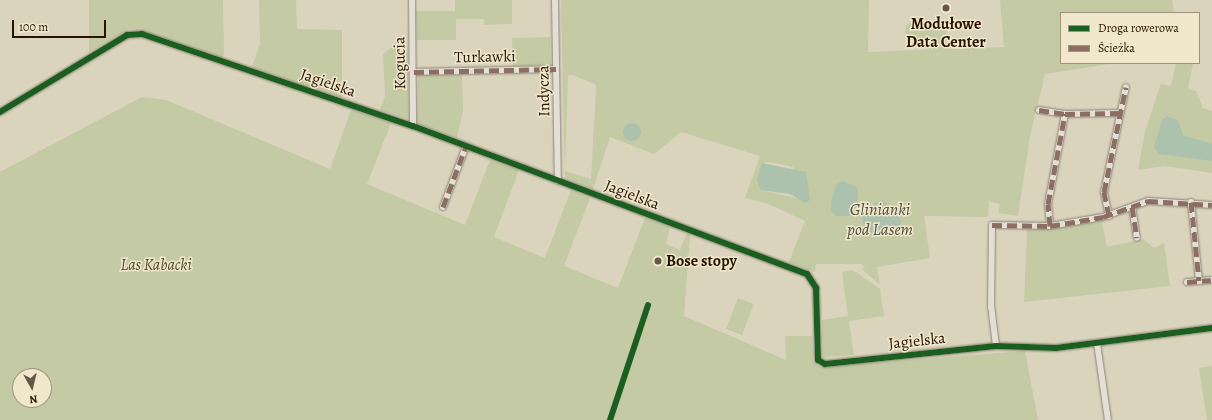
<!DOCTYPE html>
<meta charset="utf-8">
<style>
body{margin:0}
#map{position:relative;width:1212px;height:420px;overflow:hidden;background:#dbd4bd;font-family:Alegreya,serif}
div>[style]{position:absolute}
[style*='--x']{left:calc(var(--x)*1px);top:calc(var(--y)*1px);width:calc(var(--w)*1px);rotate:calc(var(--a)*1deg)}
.green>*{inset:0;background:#c3caa4;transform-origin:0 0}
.water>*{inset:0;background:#acc2ad}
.round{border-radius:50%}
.roads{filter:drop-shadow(0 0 1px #8b8475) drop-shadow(0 0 1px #8b8475)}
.street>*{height:6px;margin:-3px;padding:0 3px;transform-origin:3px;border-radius:3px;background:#e3dfd4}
.quiet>*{height:5px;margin-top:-2.5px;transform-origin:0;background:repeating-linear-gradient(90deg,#8d6e63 0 10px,transparent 0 15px)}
.cycleway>*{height:6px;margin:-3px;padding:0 3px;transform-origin:3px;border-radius:3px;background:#1b5e20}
.dots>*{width:11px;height:11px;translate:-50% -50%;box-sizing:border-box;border:2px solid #f0e7cc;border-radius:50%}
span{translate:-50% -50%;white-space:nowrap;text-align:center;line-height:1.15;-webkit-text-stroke:3px #f0e7cc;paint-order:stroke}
.poi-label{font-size:16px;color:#261401;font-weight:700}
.left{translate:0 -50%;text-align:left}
.street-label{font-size:16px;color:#261401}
.park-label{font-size:16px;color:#4f482c;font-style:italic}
.water-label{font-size:17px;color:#4e4e3b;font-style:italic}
.legend{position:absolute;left:1060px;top:12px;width:140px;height:52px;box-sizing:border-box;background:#f0e7cc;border:1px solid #9f937b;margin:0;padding:5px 7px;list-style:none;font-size:12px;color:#261401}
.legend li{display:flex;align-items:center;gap:8px;height:20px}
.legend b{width:20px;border:1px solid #9f937b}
.north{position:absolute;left:12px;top:368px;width:40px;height:40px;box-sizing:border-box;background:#f0e7cc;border:1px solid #9f937b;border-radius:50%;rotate:172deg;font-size:11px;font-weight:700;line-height:16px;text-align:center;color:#261401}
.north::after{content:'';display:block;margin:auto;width:14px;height:18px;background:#655743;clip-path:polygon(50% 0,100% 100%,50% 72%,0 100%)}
.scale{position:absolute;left:12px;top:20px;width:94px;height:18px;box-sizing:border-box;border:2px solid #261401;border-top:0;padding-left:5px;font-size:12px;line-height:14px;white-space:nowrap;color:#261401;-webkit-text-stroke:3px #f0e7cc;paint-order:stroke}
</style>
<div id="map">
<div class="green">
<i style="clip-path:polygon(89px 0,223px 0,224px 54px,222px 59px,141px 30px,129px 29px,89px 52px)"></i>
<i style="clip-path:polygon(259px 0,296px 0,297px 29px,342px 30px,342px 98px,252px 67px,260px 44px)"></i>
<i style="clip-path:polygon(455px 0,512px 0,512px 24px,484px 25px,484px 19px,456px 19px,456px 40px,417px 40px,416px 11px,455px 11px)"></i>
<i style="clip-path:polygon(evenodd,561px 0,869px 0,868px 52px,945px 49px,928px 49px,905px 33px,906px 26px,920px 16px,944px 26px,951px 40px,949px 49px,1004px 47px,1000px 0,1172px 0,1174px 13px,1061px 13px,1061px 63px,1116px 63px,1045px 74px,1030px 136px,1018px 216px,998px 213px,1000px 204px,989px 201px,988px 217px,924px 216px,930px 258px,877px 267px,880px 285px,862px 269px,865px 268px,862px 264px,816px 264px,815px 272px,789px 262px,805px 221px,766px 203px,745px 198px,760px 156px,681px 132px,654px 154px,610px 137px,593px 189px,565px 178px,561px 0,572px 75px,595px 84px,596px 88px,591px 179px,565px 171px,568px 76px,572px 75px,561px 0,770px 162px,793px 167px,800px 199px,761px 190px,762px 163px,770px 162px,561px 0,872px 203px,900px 214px,898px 233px,875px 237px,866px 234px,862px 218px,872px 203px)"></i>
<i style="left:550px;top:37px;width:28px;height:38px;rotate:88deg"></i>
<i style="clip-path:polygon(407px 46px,408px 49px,409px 119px,380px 110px,385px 96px,383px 54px,392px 47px)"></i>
<i style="clip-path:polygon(1176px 63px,1193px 63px,1188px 89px,1196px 91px,1203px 108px,1212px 111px,1212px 173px,1165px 166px,1138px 170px,1145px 131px,1161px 84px,1171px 86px)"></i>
<i style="clip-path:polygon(418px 75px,462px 75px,463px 110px,457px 138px,417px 124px)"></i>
<i style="clip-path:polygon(evenodd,142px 97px,166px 100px,330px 169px,351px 110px,391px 123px,367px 184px,465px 225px,490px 160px,519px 170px,494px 237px,545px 258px,571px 190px,590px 198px,564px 266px,618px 288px,645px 218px,670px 227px,666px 244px,680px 250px,687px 233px,690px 234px,684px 316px,786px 360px,785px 336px,812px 336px,813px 362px,821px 367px,1025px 351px,1038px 420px,0 420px,0 172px,142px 97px,20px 376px,44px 376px,44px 400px,20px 400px,20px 376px)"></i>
<i style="clip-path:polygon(1102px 222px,1107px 247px,1143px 239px,1154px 248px,1164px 243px,1170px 286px,1024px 302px,1027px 230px)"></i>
<i style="clip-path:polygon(853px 270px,880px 289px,884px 316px,849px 321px,854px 355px,823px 357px,822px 320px,848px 316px,842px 272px)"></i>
<i style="left:738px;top:298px;width:17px;height:33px;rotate:21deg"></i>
<i style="clip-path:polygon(1212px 366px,1212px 420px,1207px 420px,1199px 368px)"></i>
</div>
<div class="water">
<i style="clip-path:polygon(1167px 116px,1178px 120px,1183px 135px,1212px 144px,1212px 161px,1159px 154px,1154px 147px,1162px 120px)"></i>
<i class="round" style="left:623px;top:123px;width:18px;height:18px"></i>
<i style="clip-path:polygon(762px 163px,806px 172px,810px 200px,805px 203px,790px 194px,761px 190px,757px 180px)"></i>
<i style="clip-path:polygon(843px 181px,858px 188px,858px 205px,850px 216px,836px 216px,831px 210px,832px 197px,836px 184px)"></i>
<i style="clip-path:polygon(882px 200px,900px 214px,901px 229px,898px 233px,875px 237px,866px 234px,862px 218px,865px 208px)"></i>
</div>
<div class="roads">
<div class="street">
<i style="--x:412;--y:0;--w:126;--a:89.5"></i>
<i style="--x:555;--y:0;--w:181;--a:89.1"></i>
<i style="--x:414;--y:72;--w:142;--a:-1.2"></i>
<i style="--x:1039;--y:110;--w:26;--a:9"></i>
<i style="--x:1065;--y:114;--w:54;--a:-1.1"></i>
<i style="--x:0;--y:112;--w:149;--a:-31.2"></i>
<i style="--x:127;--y:35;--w:15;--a:-4"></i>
<i style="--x:142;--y:34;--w:286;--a:18.8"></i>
<i style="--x:413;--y:126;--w:421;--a:20.6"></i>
<i style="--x:807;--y:274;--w:17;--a:57"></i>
<i style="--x:816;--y:288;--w:72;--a:88.4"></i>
<i style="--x:818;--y:360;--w:8;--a:30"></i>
<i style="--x:825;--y:364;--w:172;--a:-6"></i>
<i style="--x:996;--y:346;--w:60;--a:1.9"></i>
<i style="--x:1056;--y:348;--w:157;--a:-7.3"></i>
<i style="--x:1191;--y:202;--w:79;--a:84.2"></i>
<i style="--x:443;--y:207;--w:65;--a:-69.3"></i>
<i style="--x:1132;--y:207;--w:31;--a:81"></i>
<i style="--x:1109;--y:216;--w:25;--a:-102"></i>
<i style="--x:1104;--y:192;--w:107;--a:-78.2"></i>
<i style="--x:1050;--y:226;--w:22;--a:-95"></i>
<i style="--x:1048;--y:204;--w:92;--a:-79.3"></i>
<i style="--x:1187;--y:282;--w:24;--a:-5"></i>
<i style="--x:1097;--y:343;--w:78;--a:81.9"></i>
<i style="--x:996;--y:346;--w:39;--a:-97"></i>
<i style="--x:991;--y:307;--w:82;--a:-89.3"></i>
<i style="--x:992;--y:225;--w:58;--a:1"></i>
<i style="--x:1050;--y:226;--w:54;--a:-9.6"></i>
<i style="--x:1103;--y:217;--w:48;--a:-19.6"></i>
<i style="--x:1148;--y:201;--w:64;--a:3.6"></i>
</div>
</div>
<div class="quiet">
<i style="--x:414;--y:72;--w:142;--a:-1.2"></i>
<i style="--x:1039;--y:110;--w:26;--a:9"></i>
<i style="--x:1065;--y:114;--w:54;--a:-1.1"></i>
<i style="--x:1191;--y:202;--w:79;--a:84.2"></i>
<i style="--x:443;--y:207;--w:65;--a:-69.3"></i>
<i style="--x:1132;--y:207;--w:31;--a:81"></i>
<i style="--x:1109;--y:216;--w:25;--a:-102"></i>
<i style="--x:1104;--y:192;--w:107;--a:-78.2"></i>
<i style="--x:992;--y:225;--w:58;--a:1"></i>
<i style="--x:1050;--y:226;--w:54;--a:-9.6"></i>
<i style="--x:1103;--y:217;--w:48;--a:-19.6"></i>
<i style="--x:1148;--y:201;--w:64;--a:3.6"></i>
<i style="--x:1050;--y:226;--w:22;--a:-95"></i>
<i style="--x:1048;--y:204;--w:92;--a:-79.3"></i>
<i style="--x:1187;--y:282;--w:24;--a:-5"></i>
</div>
<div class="cycleway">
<i style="--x:0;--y:112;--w:149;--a:-31.2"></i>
<i style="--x:127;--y:35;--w:15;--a:-4"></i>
<i style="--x:142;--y:34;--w:286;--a:18.8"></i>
<i style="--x:413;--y:126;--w:421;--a:20.6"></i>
<i style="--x:807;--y:274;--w:17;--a:57"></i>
<i style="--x:816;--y:288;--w:72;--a:88.4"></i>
<i style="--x:818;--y:360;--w:8;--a:30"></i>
<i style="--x:825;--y:364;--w:172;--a:-6"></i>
<i style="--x:996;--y:346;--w:60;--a:1.9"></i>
<i style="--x:1056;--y:348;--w:157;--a:-7.3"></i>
<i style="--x:610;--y:420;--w:121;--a:-71.7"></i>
</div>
<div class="dots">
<i style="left:946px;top:8px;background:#655743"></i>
<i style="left:658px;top:261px;background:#655743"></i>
</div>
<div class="poi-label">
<span style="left:946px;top:33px">Modułowe<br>Data Center</span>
<span class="left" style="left:666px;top:261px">Bose stopy</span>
</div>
<div class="street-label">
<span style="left:485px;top:57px;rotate:-1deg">Turkawki</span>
<span style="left:400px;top:63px;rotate:-91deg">Kogucia</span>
<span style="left:328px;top:83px;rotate:19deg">Jagielska</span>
<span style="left:544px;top:91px;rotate:-91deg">Indycza</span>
<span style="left:632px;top:195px;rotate:21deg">Jagielska</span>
<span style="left:917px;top:341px;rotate:-6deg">Jagielska</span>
</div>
<div class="park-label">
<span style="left:156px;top:265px">Las Kabacki</span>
</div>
<div class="water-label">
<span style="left:880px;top:220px">Glinianki<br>pod Lasem</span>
</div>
<ul class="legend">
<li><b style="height:5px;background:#1b5e20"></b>Droga rowerowa</li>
<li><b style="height:5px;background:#8d6e63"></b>Ścieżka</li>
</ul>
<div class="north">N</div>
<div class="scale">100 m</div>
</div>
